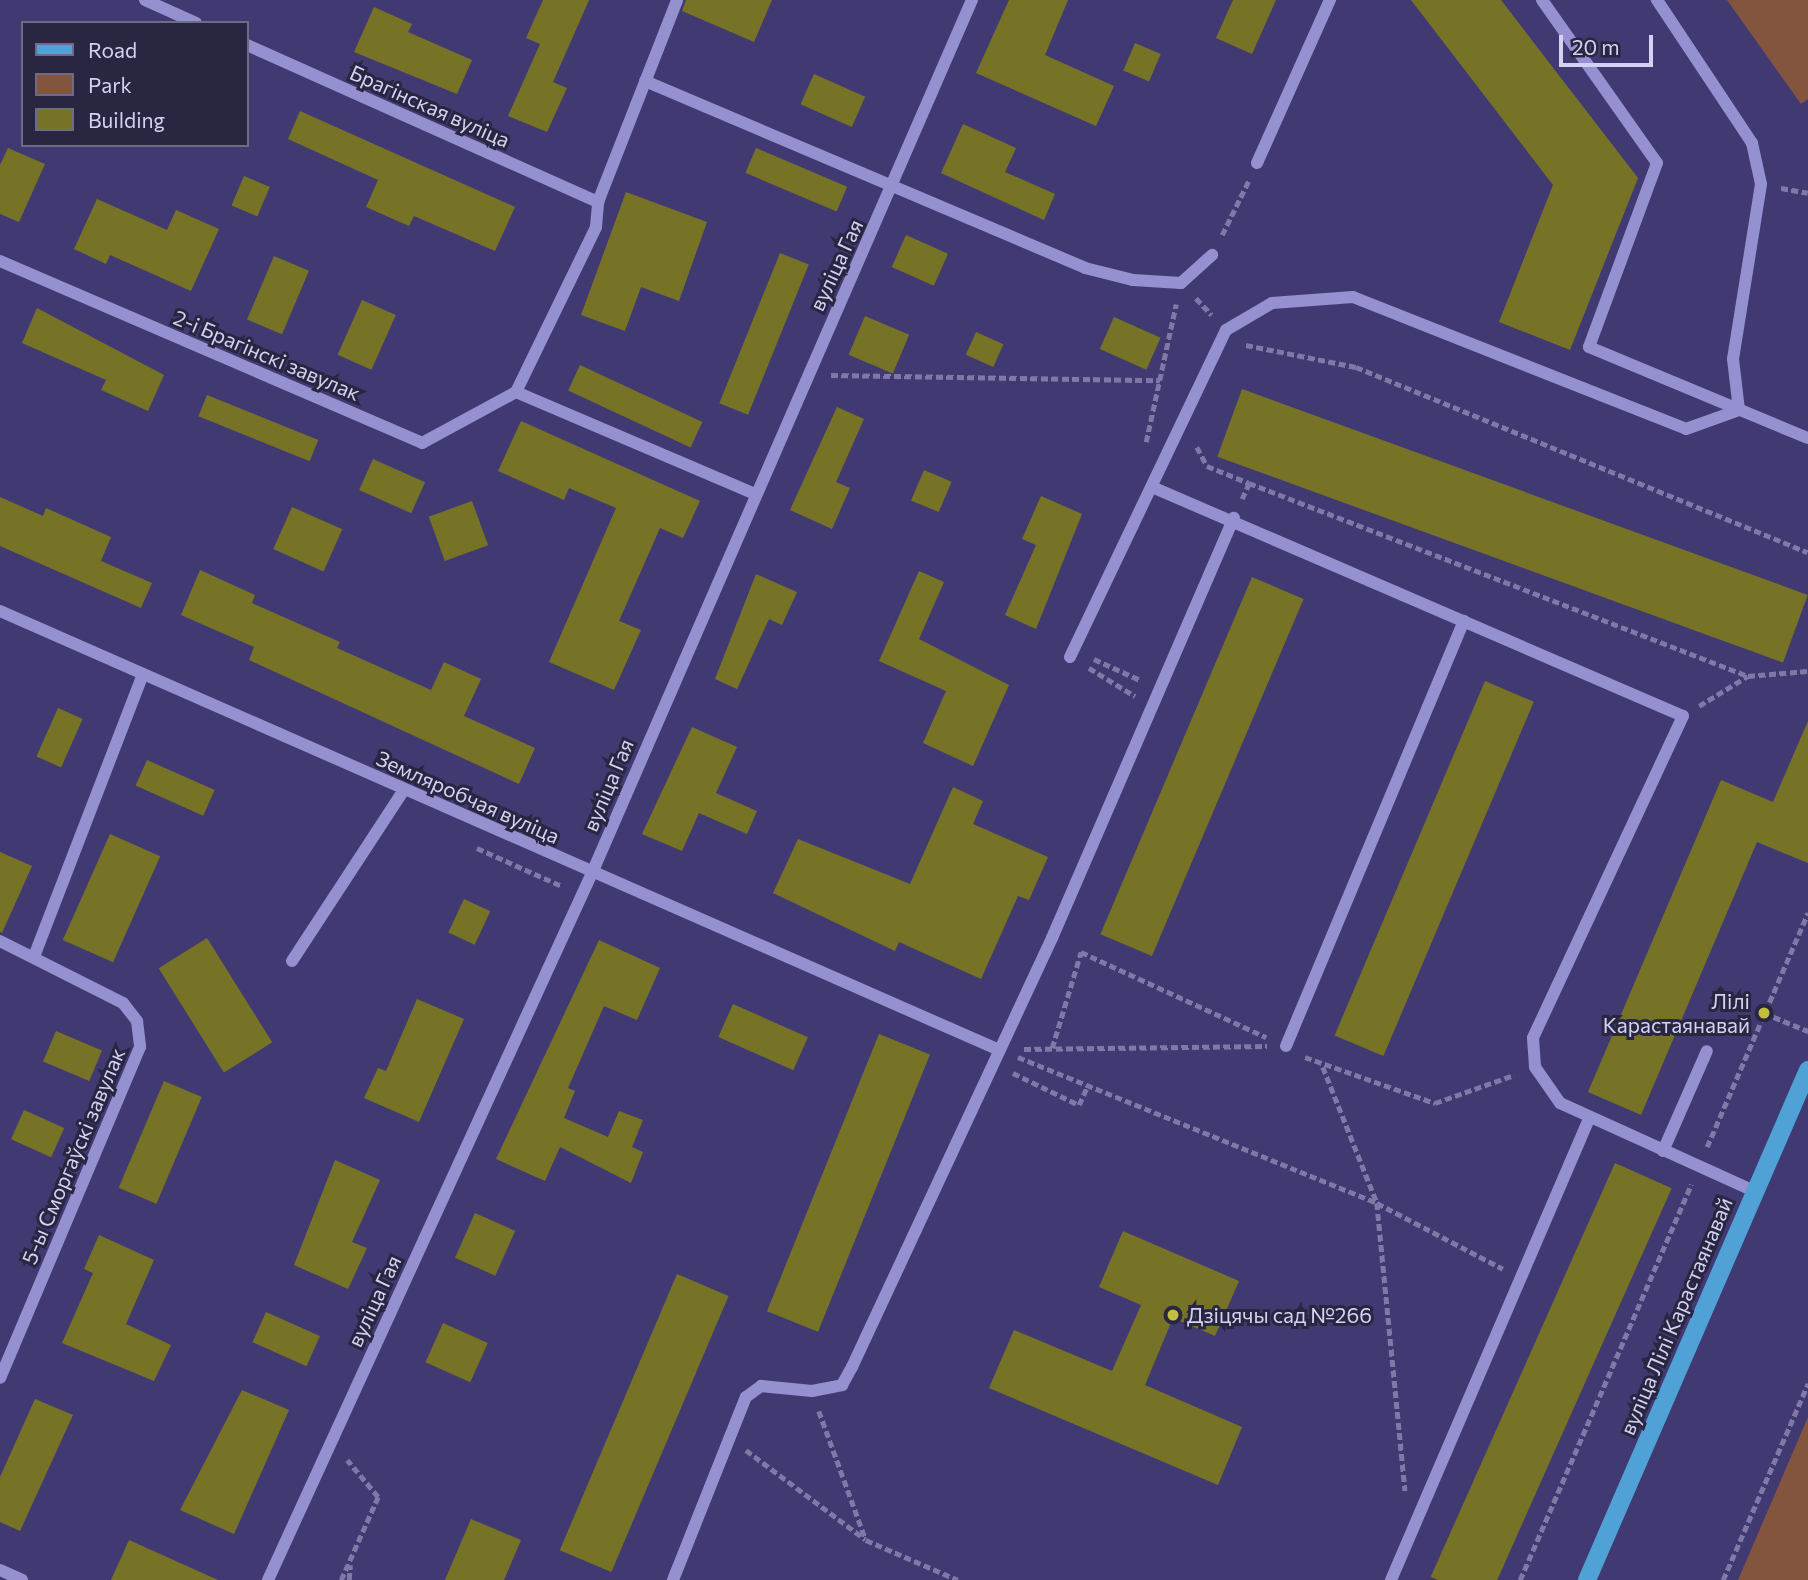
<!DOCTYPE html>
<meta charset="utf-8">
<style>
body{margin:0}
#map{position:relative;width:1808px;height:1580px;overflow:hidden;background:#413a72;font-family:Commissioner,sans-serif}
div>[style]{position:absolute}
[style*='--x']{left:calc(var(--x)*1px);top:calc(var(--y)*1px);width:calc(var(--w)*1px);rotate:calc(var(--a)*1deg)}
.green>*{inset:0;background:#84553e}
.building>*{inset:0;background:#777326;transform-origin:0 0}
.path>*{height:4.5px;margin-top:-2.25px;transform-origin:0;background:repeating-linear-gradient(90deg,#7e7aa8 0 7px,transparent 0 10.5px)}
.minor>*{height:12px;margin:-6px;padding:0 6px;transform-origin:6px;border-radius:6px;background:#9591d0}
.major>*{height:18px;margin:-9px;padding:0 9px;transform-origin:9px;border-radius:9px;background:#50a2d6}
.dots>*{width:19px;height:19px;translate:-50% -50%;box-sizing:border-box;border:4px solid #282640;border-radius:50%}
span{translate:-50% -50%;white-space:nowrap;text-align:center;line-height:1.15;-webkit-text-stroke:6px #282640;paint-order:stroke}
.street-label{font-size:21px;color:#d3d2f3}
.poi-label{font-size:21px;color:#d3d2f3}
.right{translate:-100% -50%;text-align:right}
.left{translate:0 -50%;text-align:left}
.legend{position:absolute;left:21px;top:21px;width:228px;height:126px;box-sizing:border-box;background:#282640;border:2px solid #6c6b88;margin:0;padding:9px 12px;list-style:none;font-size:21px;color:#d3d2f3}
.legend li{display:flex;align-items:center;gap:14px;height:35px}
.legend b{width:35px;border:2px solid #6c6b88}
.scale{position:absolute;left:1559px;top:35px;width:94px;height:32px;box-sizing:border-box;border:4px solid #d3d2f3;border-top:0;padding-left:9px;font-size:21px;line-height:24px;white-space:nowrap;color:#d3d2f3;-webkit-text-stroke:5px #282640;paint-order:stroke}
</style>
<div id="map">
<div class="green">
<i style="clip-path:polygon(1727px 0,1808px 0,1808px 99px,1801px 104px)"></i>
<i style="clip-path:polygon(1808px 1417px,1808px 1580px,1738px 1580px)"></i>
</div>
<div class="building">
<i style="clip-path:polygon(543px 0,589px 0,553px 82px,567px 88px,547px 132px,508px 116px,540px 44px,526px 38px)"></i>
<i style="clip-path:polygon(686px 0,772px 0,754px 42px,682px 11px)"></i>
<i style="clip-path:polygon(1009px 0,1068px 0,1045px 55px,1114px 86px,1096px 126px,976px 73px)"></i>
<i style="clip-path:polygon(1233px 0,1276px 0,1252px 54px,1216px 38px)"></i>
<i style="clip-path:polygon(1411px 0,1501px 0,1638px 178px,1570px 350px,1499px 322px,1553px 185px)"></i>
<i style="clip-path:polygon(374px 7px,412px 24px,408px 32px,472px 60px,457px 94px,354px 52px)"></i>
<i style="left:1135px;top:43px;width:28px;height:30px;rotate:23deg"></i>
<i style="left:814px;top:74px;width:56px;height:33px;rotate:24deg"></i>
<i style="clip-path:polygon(300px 111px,515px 207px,495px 251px,414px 216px,409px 226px,366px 207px,378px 180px,288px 139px)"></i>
<i style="clip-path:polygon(963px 124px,1016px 148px,1005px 172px,1055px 194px,1044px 220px,941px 173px)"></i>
<i style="clip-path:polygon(8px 148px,45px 164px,19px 222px,0 214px,0 165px)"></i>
<i style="left:756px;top:148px;width:99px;height:27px;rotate:23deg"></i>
<i style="left:244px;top:176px;width:28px;height:32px;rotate:23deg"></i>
<i style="clip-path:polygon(626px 192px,707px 222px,679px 301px,641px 287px,625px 331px,581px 315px)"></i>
<i style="clip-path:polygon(97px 199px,167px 230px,176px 210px,219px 229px,191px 291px,110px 255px,106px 264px,74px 249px)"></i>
<i style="left:906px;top:235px;width:46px;height:35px;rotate:24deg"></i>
<i style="left:780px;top:253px;width:31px;height:162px;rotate:22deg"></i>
<i style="left:274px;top:256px;width:38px;height:69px;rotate:23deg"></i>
<i style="left:362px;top:300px;width:37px;height:60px;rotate:24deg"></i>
<i style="clip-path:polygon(37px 308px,164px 375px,148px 411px,101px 390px,106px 380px,22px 343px)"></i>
<i style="left:865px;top:316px;width:48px;height:42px;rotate:23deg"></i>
<i style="left:1114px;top:317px;width:51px;height:35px;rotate:24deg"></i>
<i style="left:976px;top:332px;width:30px;height:25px;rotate:24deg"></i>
<i style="left:580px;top:365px;width:135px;height:28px;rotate:25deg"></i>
<i style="left:1242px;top:389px;width:602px;height:72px;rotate:20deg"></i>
<i style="left:207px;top:395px;width:120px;height:23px;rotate:22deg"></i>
<i style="clip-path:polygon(837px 407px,864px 419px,836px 482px,850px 488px,832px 529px,790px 510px)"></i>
<i style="clip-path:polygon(521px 421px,700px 501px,683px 538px,660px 528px,619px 621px,641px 630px,614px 690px,549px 662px,616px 508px,569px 488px,564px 500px,498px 471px)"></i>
<i style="left:373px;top:459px;width:57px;height:34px;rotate:24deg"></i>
<i style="left:924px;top:470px;width:30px;height:33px;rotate:23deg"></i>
<i style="clip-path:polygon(1041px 496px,1082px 514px,1036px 629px,1005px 615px,1036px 545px,1022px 539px)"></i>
<i style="clip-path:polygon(0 497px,43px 516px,46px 508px,111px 537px,101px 561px,152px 583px,141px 608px,0 546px)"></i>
<i style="left:472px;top:501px;width:47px;height:46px;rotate:70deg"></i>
<i style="left:292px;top:507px;width:55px;height:46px;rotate:24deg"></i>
<i style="clip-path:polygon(200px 570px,255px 595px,252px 603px,340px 642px,337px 648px,431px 690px,444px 662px,481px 679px,464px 716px,535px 748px,519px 784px,249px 660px,254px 647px,181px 615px)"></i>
<i style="clip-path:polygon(919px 571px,944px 582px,919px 639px,1009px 685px,973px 766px,923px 743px,946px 691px,879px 661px)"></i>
<i style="clip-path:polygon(756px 574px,797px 592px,782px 625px,769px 619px,737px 689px,715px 679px)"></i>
<i style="left:1252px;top:577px;width:56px;height:388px;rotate:23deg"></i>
<i style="left:1485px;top:681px;width:53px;height:385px;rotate:23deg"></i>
<i style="left:58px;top:708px;width:27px;height:53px;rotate:24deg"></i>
<i style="clip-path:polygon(1808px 721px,1808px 863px,1757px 842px,1641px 1115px,1588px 1092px,1721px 780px,1773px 802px)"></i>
<i style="clip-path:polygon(692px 727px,737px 747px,716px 793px,757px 811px,747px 834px,699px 813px,682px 851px,642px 834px)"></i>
<i style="left:147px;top:760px;width:74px;height:28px;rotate:24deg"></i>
<i style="clip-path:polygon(953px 787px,983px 801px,973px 824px,1048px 857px,1029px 900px,1018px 896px,981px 979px,899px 942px,895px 951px,773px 893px,798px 839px,910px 884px)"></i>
<i style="left:110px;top:834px;width:55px;height:116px;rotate:24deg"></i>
<i style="clip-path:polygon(0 852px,32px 866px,2px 933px,0 932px)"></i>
<i style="left:464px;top:899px;width:29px;height:37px;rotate:25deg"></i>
<i style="left:207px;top:938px;width:123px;height:57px;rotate:58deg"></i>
<i style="clip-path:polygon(599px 940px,660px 968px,637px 1020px,604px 1006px,568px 1088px,575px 1091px,564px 1118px,608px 1137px,619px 1111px,643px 1120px,632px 1147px,643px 1152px,631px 1183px,560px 1147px,545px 1181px,496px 1159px)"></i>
<i style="clip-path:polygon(417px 999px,464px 1019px,419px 1122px,364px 1098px,378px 1068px,386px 1071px)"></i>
<i style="left:733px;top:1004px;width:82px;height:36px;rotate:24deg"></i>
<i style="left:56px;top:1031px;width:50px;height:33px;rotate:23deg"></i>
<i style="left:879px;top:1034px;width:55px;height:299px;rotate:22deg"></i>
<i style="left:164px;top:1081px;width:41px;height:116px;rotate:23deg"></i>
<i style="left:24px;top:1110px;width:44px;height:32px;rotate:24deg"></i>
<i style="clip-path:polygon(335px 1160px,380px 1180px,352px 1242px,367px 1248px,348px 1289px,294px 1265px)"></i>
<i style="left:1615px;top:1163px;width:62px;height:453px;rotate:24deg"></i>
<i style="left:475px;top:1213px;width:44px;height:49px;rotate:24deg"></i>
<i style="clip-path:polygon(1123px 1231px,1239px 1281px,1215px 1336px,1173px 1318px,1145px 1385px,1242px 1427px,1218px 1485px,989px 1388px,1014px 1330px,1112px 1371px,1141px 1305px,1099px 1287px)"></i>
<i style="clip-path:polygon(99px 1235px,154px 1260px,126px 1324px,171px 1345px,154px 1381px,62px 1343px,93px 1273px,84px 1269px)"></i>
<i style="left:677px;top:1274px;width:56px;height:300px;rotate:23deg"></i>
<i style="left:266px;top:1312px;width:59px;height:33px;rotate:24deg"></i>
<i style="left:443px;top:1323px;width:49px;height:43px;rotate:24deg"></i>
<i style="clip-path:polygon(242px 1390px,289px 1410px,234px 1534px,180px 1510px)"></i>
<i style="clip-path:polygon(35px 1399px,73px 1415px,20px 1531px,0 1522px,0 1477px)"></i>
<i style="clip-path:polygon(471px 1519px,521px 1540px,504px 1580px,445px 1580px)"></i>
<i style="clip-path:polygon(129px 1540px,218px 1580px,111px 1580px)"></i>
</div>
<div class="path">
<i style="--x:1781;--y:188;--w:27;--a:10"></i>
<i style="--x:1222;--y:235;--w:61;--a:-63.9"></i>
<i style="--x:1196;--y:298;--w:23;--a:47"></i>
<i style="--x:1246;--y:345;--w:112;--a:11.3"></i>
<i style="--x:1356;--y:367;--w:488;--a:22.3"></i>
<i style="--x:831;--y:375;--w:329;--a:0.9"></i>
<i style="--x:1146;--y:442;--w:141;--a:-77.7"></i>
<i style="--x:1197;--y:447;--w:21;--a:62"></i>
<i style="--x:1207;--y:466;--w:45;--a:22"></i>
<i style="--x:1242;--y:499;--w:17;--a:-66"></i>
<i style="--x:1249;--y:483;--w:535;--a:21.15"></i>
<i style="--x:1094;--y:659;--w:51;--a:24.5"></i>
<i style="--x:1089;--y:668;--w:54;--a:31.3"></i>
<i style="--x:1699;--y:706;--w:57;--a:-31.5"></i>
<i style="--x:1748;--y:676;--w:60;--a:-4.8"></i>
<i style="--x:477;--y:848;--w:93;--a:24.1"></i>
<i style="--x:1764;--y:1013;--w:48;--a:22.2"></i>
<i style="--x:1052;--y:1048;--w:100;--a:-73.2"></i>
<i style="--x:1081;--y:952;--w:204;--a:24.7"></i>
<i style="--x:1024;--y:1049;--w:243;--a:-0.7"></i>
<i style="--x:1018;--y:1057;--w:388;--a:22.1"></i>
<i style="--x:1377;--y:1203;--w:142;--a:27.6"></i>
<i style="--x:1305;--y:1057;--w:138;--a:19.5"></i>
<i style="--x:1435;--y:1103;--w:84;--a:-19.5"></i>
<i style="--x:1323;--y:1067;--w:146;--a:68.3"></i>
<i style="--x:1377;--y:1203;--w:289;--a:84.4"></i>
<i style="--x:1013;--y:1073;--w:73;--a:25.9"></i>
<i style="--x:1079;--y:1105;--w:22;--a:-66"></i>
<i style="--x:1707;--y:1147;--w:255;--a:-66.7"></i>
<i style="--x:819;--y:1411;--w:137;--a:70"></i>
<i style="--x:866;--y:1540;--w:100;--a:23.5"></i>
<i style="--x:746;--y:1450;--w:149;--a:36.8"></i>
<i style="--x:341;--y:1580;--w:91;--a:-66"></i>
<i style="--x:378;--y:1497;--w:48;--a:-130"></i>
<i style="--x:349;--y:1580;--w:15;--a:-86"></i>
<i style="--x:1520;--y:1580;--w:431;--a:-66.6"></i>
<i style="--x:1723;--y:1580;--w:214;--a:-66.6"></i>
</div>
<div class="minor">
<i style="--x:145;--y:0;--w:56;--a:24.3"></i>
<i style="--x:1542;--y:0;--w:199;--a:54.8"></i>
<i style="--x:1657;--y:163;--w:196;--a:110.3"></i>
<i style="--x:1589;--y:347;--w:237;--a:22.6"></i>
<i style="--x:247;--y:45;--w:385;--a:24.1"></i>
<i style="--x:645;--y:81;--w:478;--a:23"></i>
<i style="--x:1085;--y:268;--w:49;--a:14"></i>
<i style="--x:1133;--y:280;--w:48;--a:3.6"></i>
<i style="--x:1181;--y:283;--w:42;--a:-42.1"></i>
<i style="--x:1257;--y:163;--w:179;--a:-65.9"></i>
<i style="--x:0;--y:261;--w:460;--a:23.3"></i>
<i style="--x:422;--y:443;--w:107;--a:-28.5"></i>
<i style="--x:516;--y:392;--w:258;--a:23.1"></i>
<i style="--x:516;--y:392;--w:183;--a:-64.1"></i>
<i style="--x:596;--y:227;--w:25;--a:-85"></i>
<i style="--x:598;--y:202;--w:217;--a:-68.6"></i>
<i style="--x:1152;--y:487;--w:578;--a:23.33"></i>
<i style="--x:1683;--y:716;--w:355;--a:115"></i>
<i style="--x:1533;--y:1038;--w:29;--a:86"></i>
<i style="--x:1535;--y:1067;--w:44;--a:55.2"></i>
<i style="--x:1560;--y:1103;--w:213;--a:24.4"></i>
<i style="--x:0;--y:611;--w:1089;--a:23.72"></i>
<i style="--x:1070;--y:657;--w:362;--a:-64.5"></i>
<i style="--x:1226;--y:330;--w:53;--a:-30.4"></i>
<i style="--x:1272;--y:303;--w:81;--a:-4.2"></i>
<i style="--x:1353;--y:297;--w:358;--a:21.6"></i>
<i style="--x:1686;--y:429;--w:56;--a:-19.7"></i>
<i style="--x:1739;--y:410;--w:51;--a:-96.7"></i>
<i style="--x:1733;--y:359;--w:177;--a:-80.9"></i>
<i style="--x:1761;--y:184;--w:42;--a:-102.4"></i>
<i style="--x:1752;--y:143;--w:172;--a:-123.6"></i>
<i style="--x:0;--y:941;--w:138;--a:26.8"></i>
<i style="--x:123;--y:1003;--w:23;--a:52"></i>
<i style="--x:137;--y:1021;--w:26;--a:83"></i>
<i style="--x:140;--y:1047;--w:359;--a:112.9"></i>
<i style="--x:35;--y:954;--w:300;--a:-68.9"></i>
<i style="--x:292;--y:961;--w:204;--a:-56.8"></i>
<i style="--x:1286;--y:1046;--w:461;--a:-67.3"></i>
<i style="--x:1663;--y:1151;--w:109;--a:-66.3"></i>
<i style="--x:0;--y:1570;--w:24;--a:24"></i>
<i style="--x:268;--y:1580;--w:778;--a:-65.38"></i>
<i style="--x:592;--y:873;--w:952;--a:-66.48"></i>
<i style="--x:673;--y:1580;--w:197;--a:-68.3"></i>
<i style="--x:746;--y:1397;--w:19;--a:-36"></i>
<i style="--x:761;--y:1386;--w:51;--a:5.6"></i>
<i style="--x:812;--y:1391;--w:31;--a:-11"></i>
<i style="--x:842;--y:1385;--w:21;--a:-61"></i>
<i style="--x:852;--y:1367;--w:473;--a:-65"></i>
<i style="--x:1052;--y:938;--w:458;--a:-66.6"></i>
<i style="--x:1391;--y:1580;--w:502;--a:-66.76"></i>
</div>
<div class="major">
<i style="--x:1587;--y:1580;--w:556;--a:-66.57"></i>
</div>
<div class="dots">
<i style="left:1764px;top:1013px;background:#c3bd3f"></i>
<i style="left:1173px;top:1315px;background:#c3bd3f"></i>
</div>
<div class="street-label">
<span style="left:430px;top:106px;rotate:24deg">Брагінская вуліца</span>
<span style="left:836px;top:265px;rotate:-65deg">вуліца Гая</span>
<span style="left:267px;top:355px;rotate:23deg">2-і Брагінскі завулак</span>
<span style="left:608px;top:785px;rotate:-67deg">вуліца Гая</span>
<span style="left:468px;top:797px;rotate:24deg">Земляробчая вуліца</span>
<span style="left:73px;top:1156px;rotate:-67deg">5-ы Сморгаўскі завулак</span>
<span style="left:374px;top:1301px;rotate:-65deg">вуліца Гая</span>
<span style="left:1676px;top:1316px;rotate:-67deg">вуліца Лілі Карастаянавай</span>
</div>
<div class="poi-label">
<span class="right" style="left:1750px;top:1013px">Лілі<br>Карастаянавай</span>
<span class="left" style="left:1187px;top:1315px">Дзіцячы сад №266</span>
</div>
<ul class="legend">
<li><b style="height:9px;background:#50a2d6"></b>Road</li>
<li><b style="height:19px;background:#84553e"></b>Park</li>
<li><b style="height:19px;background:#777326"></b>Building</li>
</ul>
<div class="scale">20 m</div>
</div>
